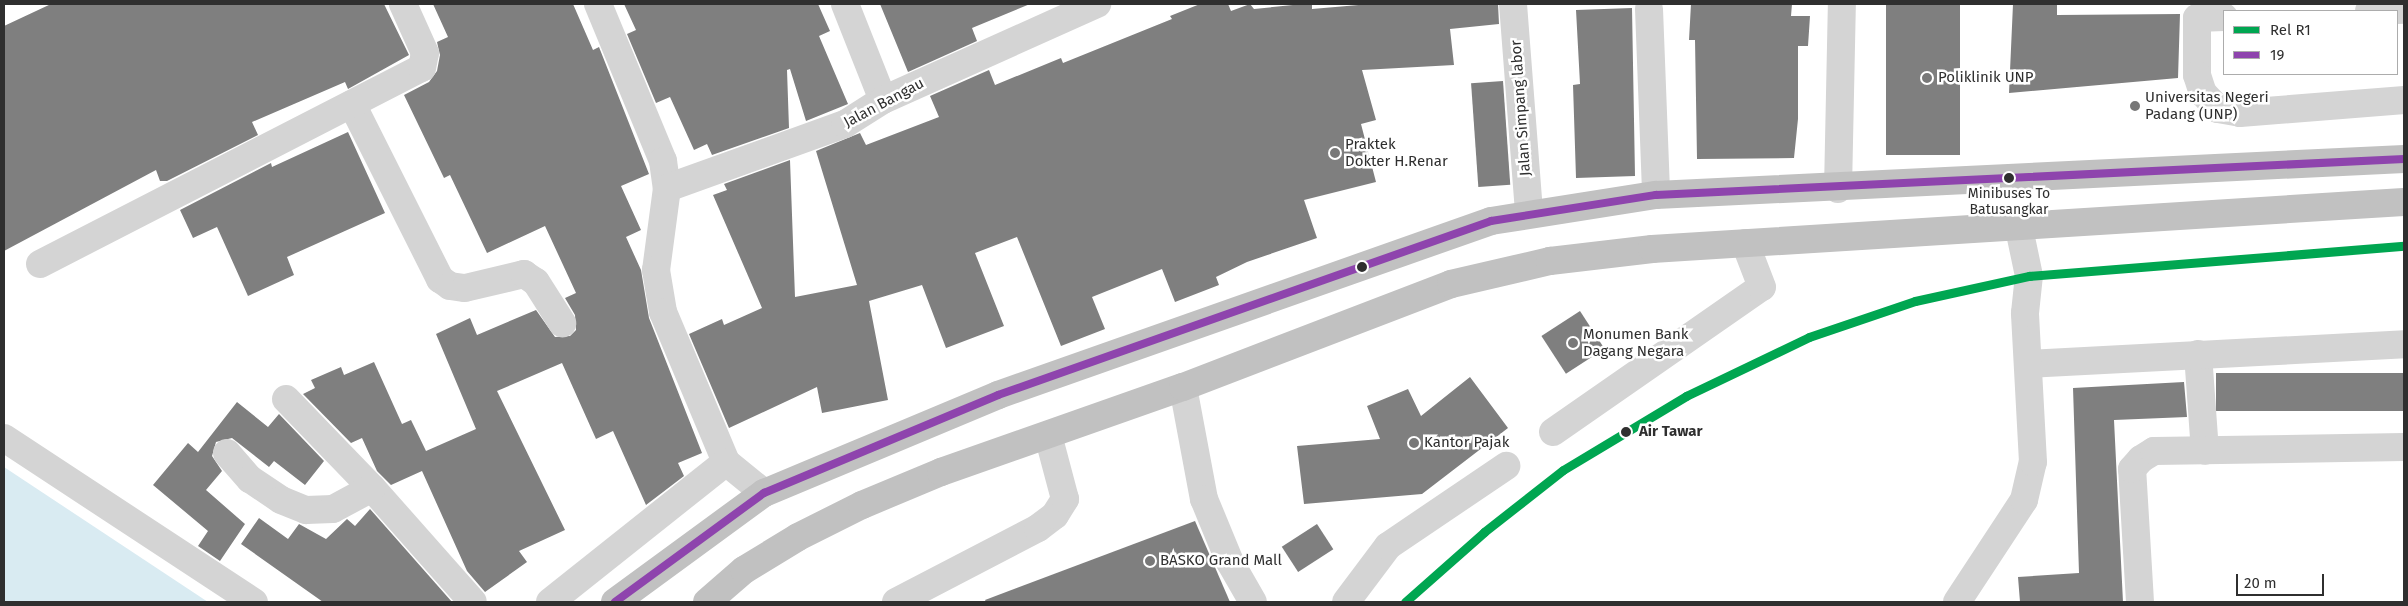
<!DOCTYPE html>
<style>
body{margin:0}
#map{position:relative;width:2408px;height:606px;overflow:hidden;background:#fff;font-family:"Fira Sans",sans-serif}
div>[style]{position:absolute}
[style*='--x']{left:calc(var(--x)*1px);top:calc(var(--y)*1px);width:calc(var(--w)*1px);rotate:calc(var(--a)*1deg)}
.water>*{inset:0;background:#d9ebf2}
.building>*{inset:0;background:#7f7f7f;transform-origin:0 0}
.minor>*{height:28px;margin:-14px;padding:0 14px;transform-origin:14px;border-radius:14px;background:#d4d4d4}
.highway>*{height:28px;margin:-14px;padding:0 14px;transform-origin:14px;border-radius:14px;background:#c1c1c1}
.bus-1>*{height:8px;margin:-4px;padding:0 4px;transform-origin:4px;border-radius:4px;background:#8e44ad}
.rail-1>*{height:9px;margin:-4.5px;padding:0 4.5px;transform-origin:4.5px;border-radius:4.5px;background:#00a651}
.dots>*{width:14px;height:14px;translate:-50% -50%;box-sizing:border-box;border:2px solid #fff;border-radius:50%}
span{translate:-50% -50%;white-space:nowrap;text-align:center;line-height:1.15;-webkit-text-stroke:5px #fff;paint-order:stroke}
.bus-label{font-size:14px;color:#2f2f2f}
.poi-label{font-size:15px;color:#2f2f2f}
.left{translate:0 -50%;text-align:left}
.street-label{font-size:15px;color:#2f2f2f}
.stop-label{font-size:15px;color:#2f2f2f;font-weight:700}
.frame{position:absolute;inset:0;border:5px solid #2f2f2f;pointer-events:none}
.legend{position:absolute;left:2223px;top:10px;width:175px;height:65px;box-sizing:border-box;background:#fff;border:1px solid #acacac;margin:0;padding:6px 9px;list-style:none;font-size:15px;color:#2f2f2f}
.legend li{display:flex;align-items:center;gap:10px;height:25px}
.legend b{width:25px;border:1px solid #acacac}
.scale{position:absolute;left:2236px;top:574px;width:88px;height:22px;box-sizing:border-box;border:2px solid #2f2f2f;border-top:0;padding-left:6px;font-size:15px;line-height:18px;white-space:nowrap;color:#2f2f2f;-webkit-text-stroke:4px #fff;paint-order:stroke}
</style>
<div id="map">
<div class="water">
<i style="clip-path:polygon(4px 467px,208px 602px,4px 602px)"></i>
</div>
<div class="building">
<i style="clip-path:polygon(51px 4px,384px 4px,409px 55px,348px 89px,345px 82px,252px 122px,258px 135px,167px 181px,160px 181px,156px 170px,4px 251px,4px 26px)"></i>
<i style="clip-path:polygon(433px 4px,573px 4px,593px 50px,599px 47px,649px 174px,621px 186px,641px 230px,626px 237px,641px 270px,649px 318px,702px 453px,678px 463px,684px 476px,646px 505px,613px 431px,596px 439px,562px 363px,497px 391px,565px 530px,519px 551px,527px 562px,485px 592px,467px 571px,422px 471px,391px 485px,377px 471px,362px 438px,351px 443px,303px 394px,315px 388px,311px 380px,341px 367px,344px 375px,374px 362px,402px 424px,411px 420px,426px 451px,476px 429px,436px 334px,470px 318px,477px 335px,536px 310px,555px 337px,570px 336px,576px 330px,575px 315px,565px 298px,576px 293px,545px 226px,487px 253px,450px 175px,444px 178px,404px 95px,429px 82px,437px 71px,440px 55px,437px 42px,448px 37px)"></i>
<i style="clip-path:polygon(624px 4px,818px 4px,830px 31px,819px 36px,848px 104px,806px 121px,790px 69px,787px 70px,789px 128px,712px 155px,707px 144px,694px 150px,670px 97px,656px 103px,627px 34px,636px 30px)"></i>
<i style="clip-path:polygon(880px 4px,1030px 4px,972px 28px,977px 41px,908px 72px)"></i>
<i style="clip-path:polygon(1200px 4px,1228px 4px,1231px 11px,1250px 4px,1254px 9px,1303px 4px,1312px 4px,1312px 9px,1370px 4px,1498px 4px,1499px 24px,1450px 29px,1454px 65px,1362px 70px,1376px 120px,1361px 124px,1376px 182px,1304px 200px,1317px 238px,1247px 262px,1216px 277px,1219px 285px,1175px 302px,1162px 269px,1092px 297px,1105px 329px,1061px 346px,1017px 237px,975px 253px,1004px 326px,946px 348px,922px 285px,869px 301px,888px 400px,822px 413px,817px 387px,729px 428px,689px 334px,722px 319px,724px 325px,762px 308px,713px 195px,727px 190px,724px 184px,790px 160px,795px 297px,857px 285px,816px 151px,860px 133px,866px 145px,939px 117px,930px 96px,989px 70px,995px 85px,1061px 58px,1063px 63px,1172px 19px,1170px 16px)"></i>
<i style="clip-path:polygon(1691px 4px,1792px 4px,1791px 16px,1810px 16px,1808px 46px,1798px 46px,1798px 119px,1794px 158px,1697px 159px,1695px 40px,1689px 40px)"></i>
<i style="left:1886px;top:4px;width:74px;height:151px"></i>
<i style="clip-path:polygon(2013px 4px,2057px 4px,2057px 15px,2180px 14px,2178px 78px,2009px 93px)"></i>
<i style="clip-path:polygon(1632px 8px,1635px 176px,1576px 178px,1573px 85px,1580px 84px,1576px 10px)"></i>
<i style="left:1503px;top:81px;width:104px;height:32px;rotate:86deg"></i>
<i style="clip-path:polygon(348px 132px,385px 213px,287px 257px,294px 275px,248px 296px,217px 227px,193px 238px,180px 210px,271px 163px,272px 167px)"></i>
<i style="left:1580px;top:311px;width:45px;height:46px;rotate:57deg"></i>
<i style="left:2404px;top:373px;width:38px;height:188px;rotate:90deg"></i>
<i style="clip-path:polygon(1470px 377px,1508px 428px,1422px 494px,1304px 504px,1297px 446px,1380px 439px,1367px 406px,1408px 389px,1421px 416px)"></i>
<i style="clip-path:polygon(2184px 382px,2187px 417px,2114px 420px,2123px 602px,2020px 602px,2018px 577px,2079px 573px,2073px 388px)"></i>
<i style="clip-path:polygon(237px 402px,268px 427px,279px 414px,324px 461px,305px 485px,274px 461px,269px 467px,232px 438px,216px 442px,212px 456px,222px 471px,206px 490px,245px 524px,220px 561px,198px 546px,208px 531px,153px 485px,188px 443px,198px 452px)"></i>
<i style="clip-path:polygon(370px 509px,452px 602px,323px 602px,241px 544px,259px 518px,288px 539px,299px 524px,326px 539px,347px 519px,355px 526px)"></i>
<i style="clip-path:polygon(1195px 521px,1230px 602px,986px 602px,985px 600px)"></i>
<i style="left:1317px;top:524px;width:30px;height:42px;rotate:57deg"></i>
</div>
<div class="minor">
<i style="--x:598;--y:4;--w:170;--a:67.5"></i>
<i style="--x:663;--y:161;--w:27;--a:82"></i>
<i style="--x:667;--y:188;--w:83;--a:97.6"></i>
<i style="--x:656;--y:270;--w:43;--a:80.5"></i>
<i style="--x:663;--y:312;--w:163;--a:67.2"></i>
<i style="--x:726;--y:462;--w:49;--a:39.2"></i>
<i style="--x:845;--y:4;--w:103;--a:68.4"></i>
<i style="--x:1513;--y:4;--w:209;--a:85.6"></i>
<i style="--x:1649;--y:9;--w:186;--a:87.8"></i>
<i style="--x:2369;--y:11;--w:35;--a:-2"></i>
<i style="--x:2224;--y:17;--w:27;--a:178"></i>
<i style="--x:2197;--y:18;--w:57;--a:90"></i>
<i style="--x:2197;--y:75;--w:19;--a:72"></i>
<i style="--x:2203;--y:93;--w:22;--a:47"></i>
<i style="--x:2218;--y:109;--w:22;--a:10"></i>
<i style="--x:2240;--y:113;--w:165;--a:-4.5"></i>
<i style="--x:352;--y:104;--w:196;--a:63.3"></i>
<i style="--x:440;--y:279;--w:12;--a:35"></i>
<i style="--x:450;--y:286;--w:15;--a:8"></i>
<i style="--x:465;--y:288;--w:61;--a:-13.3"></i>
<i style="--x:524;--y:274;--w:14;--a:34"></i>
<i style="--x:536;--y:282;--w:49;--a:57.6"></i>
<i style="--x:667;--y:188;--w:189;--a:-19.8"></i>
<i style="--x:845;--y:124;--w:45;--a:-32.3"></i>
<i style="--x:883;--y:100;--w:235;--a:-24.2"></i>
<i style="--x:1838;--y:189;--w:185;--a:-88.8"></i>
<i style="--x:40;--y:264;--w:429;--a:-27.2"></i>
<i style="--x:422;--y:68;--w:15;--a:-79"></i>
<i style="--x:425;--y:53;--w:54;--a:-114.2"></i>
<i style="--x:2198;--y:354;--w:97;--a:85.9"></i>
<i style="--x:2028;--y:364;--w:377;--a:-3"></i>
<i style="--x:1183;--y:387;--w:114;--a:79.4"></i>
<i style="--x:1204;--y:499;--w:68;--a:67.6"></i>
<i style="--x:1230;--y:562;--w:46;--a:60.1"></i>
<i style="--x:286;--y:399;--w:124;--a:46"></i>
<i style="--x:372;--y:488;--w:152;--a:48.5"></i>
<i style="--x:1553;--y:432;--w:254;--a:-34.8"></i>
<i style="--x:1762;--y:287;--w:47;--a:-111.1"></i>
<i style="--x:4;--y:438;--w:299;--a:33.3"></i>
<i style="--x:227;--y:453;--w:35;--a:49"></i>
<i style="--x:250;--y:479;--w:37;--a:34"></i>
<i style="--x:281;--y:500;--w:27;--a:22"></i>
<i style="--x:306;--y:510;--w:27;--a:-2"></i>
<i style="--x:333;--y:509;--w:44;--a:-28.3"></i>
<i style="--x:550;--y:602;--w:225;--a:-38.5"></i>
<i style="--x:896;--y:602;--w:160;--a:-27.5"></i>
<i style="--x:1038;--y:528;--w:21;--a:-37"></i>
<i style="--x:1055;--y:515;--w:19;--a:-58"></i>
<i style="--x:1065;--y:499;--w:66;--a:-104.9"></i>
<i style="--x:1346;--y:602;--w:70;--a:-53.1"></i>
<i style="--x:1388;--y:546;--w:143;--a:-34.1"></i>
<i style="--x:1957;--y:602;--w:122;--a:-56.7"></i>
<i style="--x:2024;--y:500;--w:39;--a:-77"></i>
<i style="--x:2033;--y:462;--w:149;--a:-93.1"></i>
<i style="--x:2025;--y:313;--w:37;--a:-84"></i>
<i style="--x:2029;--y:276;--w:49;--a:-101.8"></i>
<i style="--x:2140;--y:602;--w:133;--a:-93.4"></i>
<i style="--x:2132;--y:469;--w:13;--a:-48"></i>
<i style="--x:2141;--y:459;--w:15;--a:-32"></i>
<i style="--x:2154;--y:451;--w:250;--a:-0.9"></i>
</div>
<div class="highway">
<i style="--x:615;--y:602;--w:185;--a:-36.2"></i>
<i style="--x:764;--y:493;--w:254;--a:-22.7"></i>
<i style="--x:998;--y:395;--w:523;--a:-19.44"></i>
<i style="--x:1491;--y:221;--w:167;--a:-9"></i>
<i style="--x:1656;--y:195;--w:749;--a:-2.76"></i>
<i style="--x:707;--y:602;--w:49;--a:-40.9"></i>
<i style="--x:744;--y:570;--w:63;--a:-31.4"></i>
<i style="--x:798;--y:537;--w:72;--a:-26.6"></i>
<i style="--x:862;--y:505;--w:86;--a:-22.7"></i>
<i style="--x:941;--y:472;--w:256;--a:-19.4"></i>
<i style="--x:1183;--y:387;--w:287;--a:-21"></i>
<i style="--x:1451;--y:284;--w:102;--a:-13.1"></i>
<i style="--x:1550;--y:261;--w:103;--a:-6.7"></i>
<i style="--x:1652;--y:249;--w:753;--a:-3.58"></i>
</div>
<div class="bus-1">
<i style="--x:615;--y:602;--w:185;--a:-36.2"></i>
<i style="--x:764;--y:493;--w:254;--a:-22.7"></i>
<i style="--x:998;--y:395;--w:523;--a:-19.44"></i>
<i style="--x:1491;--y:221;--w:167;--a:-9"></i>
<i style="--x:1656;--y:195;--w:749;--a:-2.76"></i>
</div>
<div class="rail-1">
<i style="--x:1405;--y:602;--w:106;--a:-41.5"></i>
<i style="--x:1484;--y:532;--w:100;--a:-38.1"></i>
<i style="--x:1563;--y:470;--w:144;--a:-31"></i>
<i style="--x:1686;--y:396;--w:136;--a:-25.6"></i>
<i style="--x:1809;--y:337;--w:112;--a:-18.8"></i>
<i style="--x:1915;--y:301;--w:117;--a:-12.4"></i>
<i style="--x:2029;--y:276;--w:376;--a:-4.6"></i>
</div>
<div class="dots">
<i style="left:1927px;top:78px;background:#787878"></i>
<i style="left:2135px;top:106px;background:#787878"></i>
<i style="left:1335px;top:153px;background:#787878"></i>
<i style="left:2009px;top:178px;background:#2f2f2f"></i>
<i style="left:1362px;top:267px;background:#2f2f2f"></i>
<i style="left:1573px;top:343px;background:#787878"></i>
<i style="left:1626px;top:432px;background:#2f2f2f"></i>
<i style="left:1414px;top:443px;background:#787878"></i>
<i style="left:1150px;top:561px;background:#787878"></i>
</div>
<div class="bus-label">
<span style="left:2009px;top:202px">Minibuses To<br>Batusangkar</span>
</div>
<div class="poi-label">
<span class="left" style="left:1938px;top:78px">Poliklinik UNP</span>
<span class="left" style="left:2145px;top:106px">Universitas Negeri<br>Padang (UNP)</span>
<span class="left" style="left:1345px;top:153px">Praktek<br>Dokter H.Renar</span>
<span class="left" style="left:1583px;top:343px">Monumen Bank<br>Dagang Negara</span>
<span class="left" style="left:1424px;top:443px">Kantor Pajak</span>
<span class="left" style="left:1160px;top:561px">BASKO Grand Mall</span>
</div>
<div class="street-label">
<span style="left:884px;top:103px;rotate:-28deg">Jalan Bangau</span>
<span style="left:1521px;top:108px;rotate:-94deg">Jalan Simpang labor</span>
</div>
<div class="stop-label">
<span class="left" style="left:1639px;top:432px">Air Tawar</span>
</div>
<div class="frame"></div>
<ul class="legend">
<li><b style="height:6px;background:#00a651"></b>Rel R1</li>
<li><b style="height:6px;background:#8e44ad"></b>19</li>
</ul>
<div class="scale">20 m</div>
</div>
